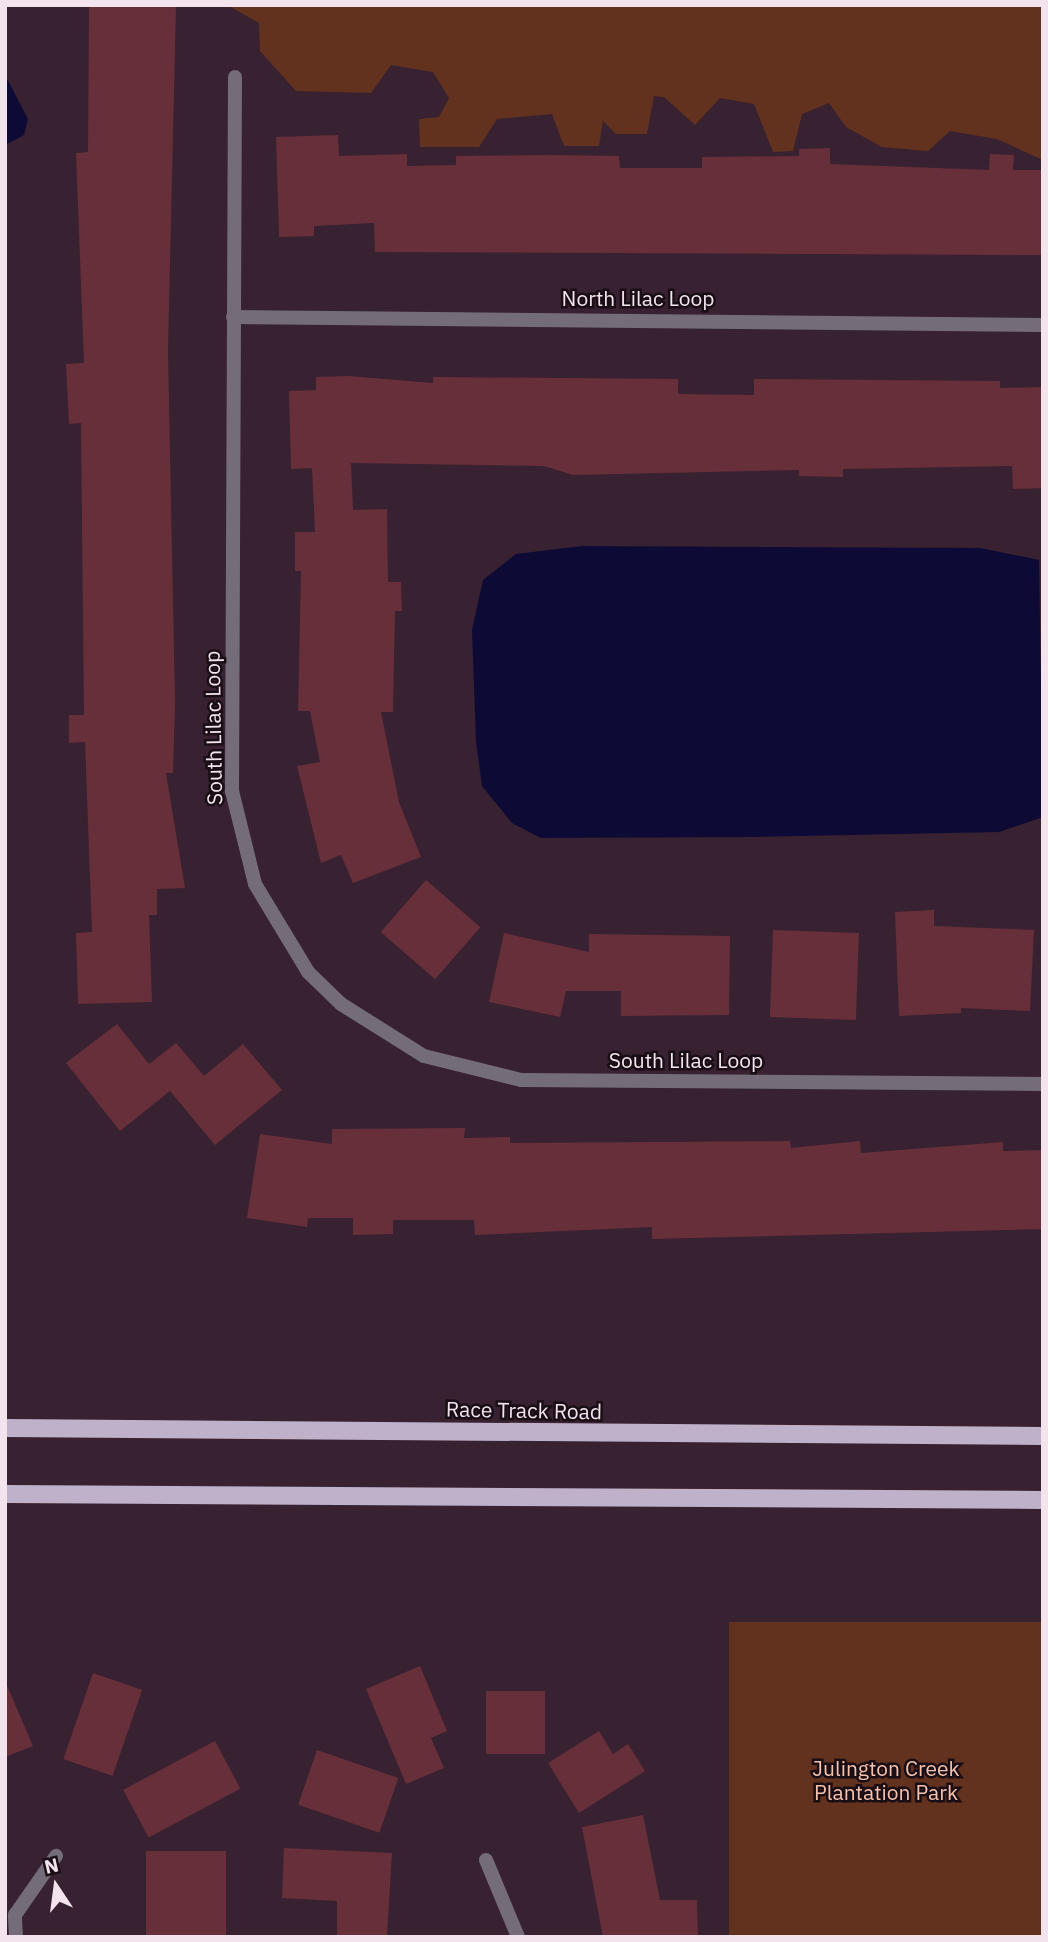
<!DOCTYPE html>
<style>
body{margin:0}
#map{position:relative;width:1048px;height:1942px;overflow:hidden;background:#382130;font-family:"IBM Plex Sans",sans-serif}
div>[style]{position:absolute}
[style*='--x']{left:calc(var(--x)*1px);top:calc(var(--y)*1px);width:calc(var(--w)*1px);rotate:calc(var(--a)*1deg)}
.green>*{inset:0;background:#63321f;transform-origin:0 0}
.water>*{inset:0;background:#0d0a35}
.building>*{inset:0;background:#672f39;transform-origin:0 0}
.street>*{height:14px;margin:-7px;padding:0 7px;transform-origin:7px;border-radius:7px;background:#746d79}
.primary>*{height:18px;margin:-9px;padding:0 9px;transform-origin:9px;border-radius:9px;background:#bfb1ca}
span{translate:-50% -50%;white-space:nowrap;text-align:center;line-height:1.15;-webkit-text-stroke:5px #190e15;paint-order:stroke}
.street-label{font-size:21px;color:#f3e3ed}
.park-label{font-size:21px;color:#f5c1ac}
.frame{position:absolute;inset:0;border:7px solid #f3e3ed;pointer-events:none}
.north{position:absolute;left:21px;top:1851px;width:70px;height:70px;-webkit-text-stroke:5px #190e15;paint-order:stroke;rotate:347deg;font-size:19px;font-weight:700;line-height:28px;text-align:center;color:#f3e3ed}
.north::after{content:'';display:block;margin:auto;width:24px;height:32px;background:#f3e3ed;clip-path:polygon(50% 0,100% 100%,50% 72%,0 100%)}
</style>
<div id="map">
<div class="green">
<i style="clip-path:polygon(227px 5px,1043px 5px,1043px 160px,997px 139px,950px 131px,928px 151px,882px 147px,846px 127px,829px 103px,802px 114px,793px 151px,773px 152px,754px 104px,720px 98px,695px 125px,664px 97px,654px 96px,647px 134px,616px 134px,603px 121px,599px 146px,564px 146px,552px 114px,497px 119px,479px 147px,420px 147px,419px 119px,439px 117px,449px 98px,433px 72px,391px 65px,371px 93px,296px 91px,260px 51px,259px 23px)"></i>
<i style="left:729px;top:1622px;width:314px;height:315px"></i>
</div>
<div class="water">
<i style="clip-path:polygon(5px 75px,28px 119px,24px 135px,5px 145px)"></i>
<i style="clip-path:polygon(582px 546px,980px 548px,1039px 560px,1043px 817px,999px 832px,749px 837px,541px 838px,512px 823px,482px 786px,476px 742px,472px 630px,483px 580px,516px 554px)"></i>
</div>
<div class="building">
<i style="clip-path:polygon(89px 5px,176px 6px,168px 350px,175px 702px,173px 773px,166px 773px,185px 888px,157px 889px,157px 915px,149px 915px,152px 1002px,78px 1004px,76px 933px,92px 932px,85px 742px,69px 743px,69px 715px,84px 715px,81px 423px,69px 424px,66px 364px,84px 363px,76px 153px,88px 152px)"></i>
<i style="clip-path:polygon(338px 135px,339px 156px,407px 154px,407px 166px,456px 165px,456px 156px,549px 155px,619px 156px,620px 168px,702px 168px,702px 157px,799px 156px,799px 149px,830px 148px,830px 164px,989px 170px,990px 154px,1014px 155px,1013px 170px,1043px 170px,1043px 255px,375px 252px,374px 223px,314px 226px,314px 236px,279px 237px,276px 137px)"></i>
<i style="clip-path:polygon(349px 376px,433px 383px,433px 377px,678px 379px,678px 394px,754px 395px,754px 379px,1000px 381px,1000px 388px,1043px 387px,1043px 488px,1013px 489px,1012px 466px,843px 469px,843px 477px,799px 476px,799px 470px,573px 475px,544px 466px,351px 463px,353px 510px,387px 509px,388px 582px,401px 582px,402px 611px,395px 611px,393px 712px,381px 712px,399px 802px,421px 857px,353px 883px,341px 855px,321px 863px,297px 766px,320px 762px,310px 711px,298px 711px,301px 571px,295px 571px,295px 532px,315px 532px,312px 468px,291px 469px,289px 391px,316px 390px,316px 377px)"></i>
<i style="left:426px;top:880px;width:72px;height:69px;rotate:41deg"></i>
<i style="clip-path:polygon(934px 910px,934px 926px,1034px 930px,1030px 1011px,961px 1008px,961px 1013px,899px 1016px,895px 912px)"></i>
<i style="left:773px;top:930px;width:86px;height:87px;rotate:2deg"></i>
<i style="clip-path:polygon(504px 933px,589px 952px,589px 934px,730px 936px,729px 1015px,621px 1016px,621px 991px,566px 991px,560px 1017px,489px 1002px)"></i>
<i style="clip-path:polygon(117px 1024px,149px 1064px,176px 1043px,204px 1076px,243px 1044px,282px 1090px,215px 1145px,170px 1091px,120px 1131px,66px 1063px)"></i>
<i style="clip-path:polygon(465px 1128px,464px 1138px,510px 1137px,510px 1143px,790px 1141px,791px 1148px,860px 1141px,861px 1153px,1003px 1142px,1003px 1151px,1043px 1150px,1043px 1229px,652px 1239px,652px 1227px,475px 1235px,474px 1220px,393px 1220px,393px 1234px,353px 1235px,353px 1218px,308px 1218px,307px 1227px,247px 1218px,260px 1134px,332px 1144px,332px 1129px)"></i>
<i style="clip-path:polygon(420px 1666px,447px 1731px,431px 1738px,444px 1768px,406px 1784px,366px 1689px)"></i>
<i style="left:93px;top:1673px;width:52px;height:91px;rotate:19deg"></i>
<i style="clip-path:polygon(5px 1681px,33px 1746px,5px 1757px)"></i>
<i style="left:486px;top:1691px;width:59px;height:63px"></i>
<i style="clip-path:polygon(599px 1731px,613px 1754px,628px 1744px,645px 1771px,579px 1813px,548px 1763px)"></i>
<i style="left:215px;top:1741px;width:54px;height:104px;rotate:62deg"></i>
<i style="left:317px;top:1750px;width:86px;height:58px;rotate:19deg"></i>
<i style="clip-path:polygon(643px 1815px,660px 1900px,697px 1900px,698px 1937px,603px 1937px,582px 1827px)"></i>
<i style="clip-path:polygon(284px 1848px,392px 1853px,387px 1937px,337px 1937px,337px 1901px,282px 1898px)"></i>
<i style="left:146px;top:1851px;width:80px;height:86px"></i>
</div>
<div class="street">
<i style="--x:235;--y:77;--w:714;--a:90.24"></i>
<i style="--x:232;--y:791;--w:96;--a:76.1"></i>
<i style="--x:255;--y:884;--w:103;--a:58.9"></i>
<i style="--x:308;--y:972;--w:46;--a:44.1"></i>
<i style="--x:341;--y:1004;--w:98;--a:32.1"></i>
<i style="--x:424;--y:1056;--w:100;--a:13.9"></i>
<i style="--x:521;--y:1080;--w:522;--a:0.44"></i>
<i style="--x:233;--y:317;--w:810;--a:0.57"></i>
<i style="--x:486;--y:1860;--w:83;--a:67.4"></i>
<i style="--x:16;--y:1937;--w:22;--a:-93"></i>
<i style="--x:15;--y:1915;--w:72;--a:-55.2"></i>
</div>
<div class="primary">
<i style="--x:5;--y:1428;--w:1038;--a:0.44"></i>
<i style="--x:5;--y:1494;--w:1038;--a:0.33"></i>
</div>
<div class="street-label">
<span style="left:638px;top:298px">North Lilac Loop</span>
<span style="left:213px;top:728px;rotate:-91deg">South Lilac Loop</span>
<span style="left:686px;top:1060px">South Lilac Loop</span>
<span style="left:524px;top:1410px;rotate:1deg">Race Track Road</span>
</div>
<div class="park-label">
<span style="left:886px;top:1780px">Julington Creek<br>Plantation Park</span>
</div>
<div class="frame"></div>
<div class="north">N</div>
</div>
